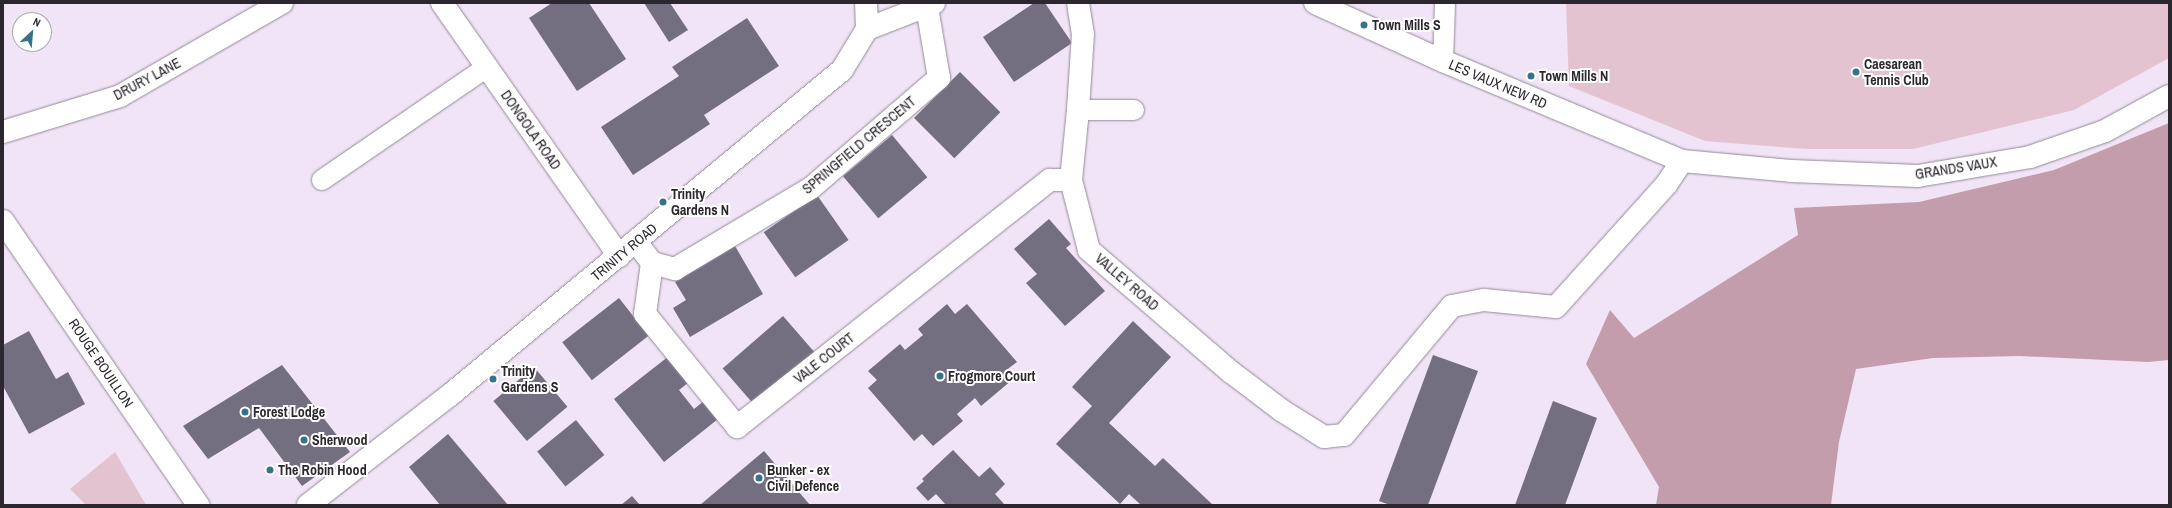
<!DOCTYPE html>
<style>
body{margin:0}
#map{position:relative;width:2172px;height:508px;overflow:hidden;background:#f0e4f6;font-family:"Archivo Narrow",sans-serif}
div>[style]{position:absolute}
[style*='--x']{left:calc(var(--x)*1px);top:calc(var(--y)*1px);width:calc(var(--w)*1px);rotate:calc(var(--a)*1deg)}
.green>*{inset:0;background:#e3c3d0}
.forest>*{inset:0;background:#c39dac}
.building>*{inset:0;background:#736e80;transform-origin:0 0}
.roads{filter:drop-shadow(0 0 1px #948899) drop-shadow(0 0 1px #948899)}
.lane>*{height:20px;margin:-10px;padding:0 10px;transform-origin:10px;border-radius:10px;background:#fff}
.street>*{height:22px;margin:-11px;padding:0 11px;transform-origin:11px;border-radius:11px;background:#fff}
.primary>*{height:22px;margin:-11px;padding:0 11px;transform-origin:11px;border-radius:11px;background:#fff}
.dots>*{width:11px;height:11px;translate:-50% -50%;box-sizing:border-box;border:2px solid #fff;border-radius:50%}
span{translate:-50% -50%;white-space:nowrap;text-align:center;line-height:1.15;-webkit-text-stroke:4px #fff;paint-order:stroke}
.poi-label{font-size:14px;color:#2c272e;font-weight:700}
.left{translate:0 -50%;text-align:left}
.street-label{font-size:14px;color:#2c272e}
.frame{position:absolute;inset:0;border:4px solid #2c272e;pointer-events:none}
.north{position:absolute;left:12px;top:12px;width:40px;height:40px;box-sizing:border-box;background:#fff;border:1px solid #aba9ab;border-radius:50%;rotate:26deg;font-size:11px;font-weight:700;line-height:16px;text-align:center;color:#2c272e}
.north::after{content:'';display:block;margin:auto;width:14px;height:18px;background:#367389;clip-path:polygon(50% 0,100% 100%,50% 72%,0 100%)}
</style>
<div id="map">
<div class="green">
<i style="clip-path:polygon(1566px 3px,2169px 3px,2169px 58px,2074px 110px,1913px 149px,1807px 149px,1705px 141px,1569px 86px)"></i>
<i style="clip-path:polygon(115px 452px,146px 505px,86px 505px,70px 489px)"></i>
</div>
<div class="forest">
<i style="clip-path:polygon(2169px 123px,2169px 360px,2148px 362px,2019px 356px,1933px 358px,1856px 369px,1839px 442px,1831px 505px,1656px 505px,1659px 487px,1586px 364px,1610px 310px,1634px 338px,1798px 235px,1794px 208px,1919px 202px,2054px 170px)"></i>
</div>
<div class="building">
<i style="clip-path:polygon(552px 3px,589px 3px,626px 59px,577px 91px,529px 18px)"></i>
<i style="clip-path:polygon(644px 3px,670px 3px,688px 30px,669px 42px)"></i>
<i style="clip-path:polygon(1034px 3px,1045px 3px,1072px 43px,1014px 82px,983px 37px)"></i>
<i style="clip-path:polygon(747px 18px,779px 66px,704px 115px,710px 124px,633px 175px,601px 127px,679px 76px,672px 67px)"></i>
<i style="left:960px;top:72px;width:57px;height:65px;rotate:45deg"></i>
<i style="left:892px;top:135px;width:55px;height:64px;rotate:50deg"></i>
<i style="left:817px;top:195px;width:55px;height:65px;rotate:55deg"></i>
<i style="clip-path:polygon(1049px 219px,1071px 244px,1066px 248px,1105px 291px,1065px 326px,1026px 283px,1037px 274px,1014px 249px)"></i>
<i style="clip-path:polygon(735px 246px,763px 294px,690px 337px,673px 308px,686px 300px,675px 282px)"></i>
<i style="left:619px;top:298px;width:48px;height:72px;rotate:52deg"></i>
<i style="clip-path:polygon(947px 304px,955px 314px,967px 304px,1017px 362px,1005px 371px,1012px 380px,981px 406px,975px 398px,957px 414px,963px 421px,933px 446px,922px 434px,914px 441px,868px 388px,877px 380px,868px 371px,900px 344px,905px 350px,923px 335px,918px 329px)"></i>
<i style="left:783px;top:316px;width:53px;height:80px;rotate:49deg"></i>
<i style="clip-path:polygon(1133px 321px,1171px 357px,1109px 423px,1155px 466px,1163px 458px,1213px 505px,1141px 505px,1129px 494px,1120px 504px,1056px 444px,1092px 406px,1072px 387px)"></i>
<i style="clip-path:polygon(29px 331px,56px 379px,68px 372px,85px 404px,29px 434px,3px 386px,3px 345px)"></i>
<i style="clip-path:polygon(1433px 355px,1478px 371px,1428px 505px,1390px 505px,1379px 501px)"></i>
<i style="clip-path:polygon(669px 356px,689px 382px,679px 390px,694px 409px,704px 401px,718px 419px,664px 462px,614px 399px)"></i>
<i style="clip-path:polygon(282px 365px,350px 452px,302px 486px,259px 428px,208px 459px,183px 426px)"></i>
<i style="left:534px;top:367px;width:52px;height:53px;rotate:50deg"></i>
<i style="clip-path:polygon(1553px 401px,1597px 418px,1565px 505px,1515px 505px)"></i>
<i style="left:576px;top:420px;width:45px;height:50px;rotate:51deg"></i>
<i style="clip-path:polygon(448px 434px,508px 505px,440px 505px,409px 467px)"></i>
<i style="clip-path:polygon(953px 450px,979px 477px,990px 467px,1005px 484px,995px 494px,1005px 505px,946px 505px,936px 494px,928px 501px,916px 488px,924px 481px,922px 479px)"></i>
<i style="clip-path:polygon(764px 451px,810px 505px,700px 505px)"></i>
<i style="clip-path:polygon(632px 496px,640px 505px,621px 505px)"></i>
</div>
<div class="roads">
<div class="lane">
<i style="--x:1443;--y:61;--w:58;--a:-88"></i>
<i style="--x:1078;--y:110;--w:56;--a:0"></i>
<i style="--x:322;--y:180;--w:200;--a:-34.4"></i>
</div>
<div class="street">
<i style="--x:442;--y:3;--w:309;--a:55"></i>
<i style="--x:1078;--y:3;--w:31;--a:81"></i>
<i style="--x:1083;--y:34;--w:76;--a:93.8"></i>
<i style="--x:1078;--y:110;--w:70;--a:95.7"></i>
<i style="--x:1071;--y:180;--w:72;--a:75.6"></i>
<i style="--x:1089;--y:250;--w:187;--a:40.7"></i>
<i style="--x:1231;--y:372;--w:63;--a:37.2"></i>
<i style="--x:1281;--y:410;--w:51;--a:32.1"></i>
<i style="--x:1324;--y:437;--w:20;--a:-6"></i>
<i style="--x:1344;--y:435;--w:168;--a:-50.1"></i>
<i style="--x:1452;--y:306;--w:33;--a:-11"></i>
<i style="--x:1484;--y:300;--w:72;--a:5.6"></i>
<i style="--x:1556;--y:307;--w:164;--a:-48"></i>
<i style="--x:1666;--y:185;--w:29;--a:-56"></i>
<i style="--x:1315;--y:3;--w:141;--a:24.4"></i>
<i style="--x:1443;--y:61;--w:259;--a:22.7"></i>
<i style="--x:1682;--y:161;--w:109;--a:5.2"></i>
<i style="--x:1791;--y:171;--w:127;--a:2.3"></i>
<i style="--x:1918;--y:176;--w:114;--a:-9.6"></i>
<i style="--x:2030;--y:157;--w:79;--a:-19.1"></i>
<i style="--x:2105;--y:131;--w:73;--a:-28.7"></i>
<i style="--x:867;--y:29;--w:72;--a:-21.2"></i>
<i style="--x:3;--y:132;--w:122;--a:-17.1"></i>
<i style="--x:120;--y:96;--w:187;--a:-29.9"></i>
<i style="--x:643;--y:251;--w:15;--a:53"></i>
<i style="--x:652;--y:263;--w:24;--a:15"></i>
<i style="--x:675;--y:269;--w:158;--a:-30.8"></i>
<i style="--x:811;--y:188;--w:169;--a:-40.7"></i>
<i style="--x:939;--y:78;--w:72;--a:-99.6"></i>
<i style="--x:652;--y:263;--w:51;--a:97.8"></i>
<i style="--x:645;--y:314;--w:146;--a:50.8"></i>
<i style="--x:737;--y:427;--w:399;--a:-38.3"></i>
<i style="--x:1050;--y:180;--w:21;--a:0"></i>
</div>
<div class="primary">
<i style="--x:3;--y:221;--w:345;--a:55.5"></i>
<i style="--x:308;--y:505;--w:180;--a:-37.8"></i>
<i style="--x:450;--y:395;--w:509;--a:-39.66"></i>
<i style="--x:842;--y:70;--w:48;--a:-58.6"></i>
<i style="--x:867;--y:29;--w:26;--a:-92"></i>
</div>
</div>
<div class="dots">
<i style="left:1364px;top:25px;background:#367389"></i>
<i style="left:1856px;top:72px;background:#367389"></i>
<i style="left:1531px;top:76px;background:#367389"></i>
<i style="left:663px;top:202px;background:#367389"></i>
<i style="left:940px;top:376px;background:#367389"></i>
<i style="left:493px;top:379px;background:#367389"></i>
<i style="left:245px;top:412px;background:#367389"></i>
<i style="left:304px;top:440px;background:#367389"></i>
<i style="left:270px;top:470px;background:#367389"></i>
<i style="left:759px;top:478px;background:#367389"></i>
</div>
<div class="poi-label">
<span class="left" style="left:1372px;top:25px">Town Mills S</span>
<span class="left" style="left:1864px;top:72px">Caesarean<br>Tennis Club</span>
<span class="left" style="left:1539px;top:76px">Town Mills N</span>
<span class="left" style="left:671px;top:202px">Trinity<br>Gardens N</span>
<span class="left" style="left:501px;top:379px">Trinity<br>Gardens S</span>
<span class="left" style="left:948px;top:376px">Frogmore Court</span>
<span class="left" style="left:253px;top:412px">Forest Lodge</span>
<span class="left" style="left:312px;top:440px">Sherwood</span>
<span class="left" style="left:278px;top:470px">The Robin Hood</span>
<span class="left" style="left:767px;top:478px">Bunker - ex<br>Civil Defence</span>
</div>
<div class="street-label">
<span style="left:147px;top:79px;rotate:-28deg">DRURY LANE</span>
<span style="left:1498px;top:84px;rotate:23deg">LES VAUX NEW RD</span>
<span style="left:531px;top:130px;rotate:55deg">DONGOLA ROAD</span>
<span style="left:859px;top:145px;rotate:-40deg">SPRINGFIELD CRESCENT</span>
<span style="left:1956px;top:168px;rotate:-9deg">GRANDS VAUX</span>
<span style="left:624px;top:252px;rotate:-40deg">TRINITY ROAD</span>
<span style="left:1127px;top:282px;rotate:41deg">VALLEY ROAD</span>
<span style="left:824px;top:358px;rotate:-38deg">VALE COURT</span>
<span style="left:101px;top:363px;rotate:56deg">ROUGE BOUILLON</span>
</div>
<div class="frame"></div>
<div class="north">N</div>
</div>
